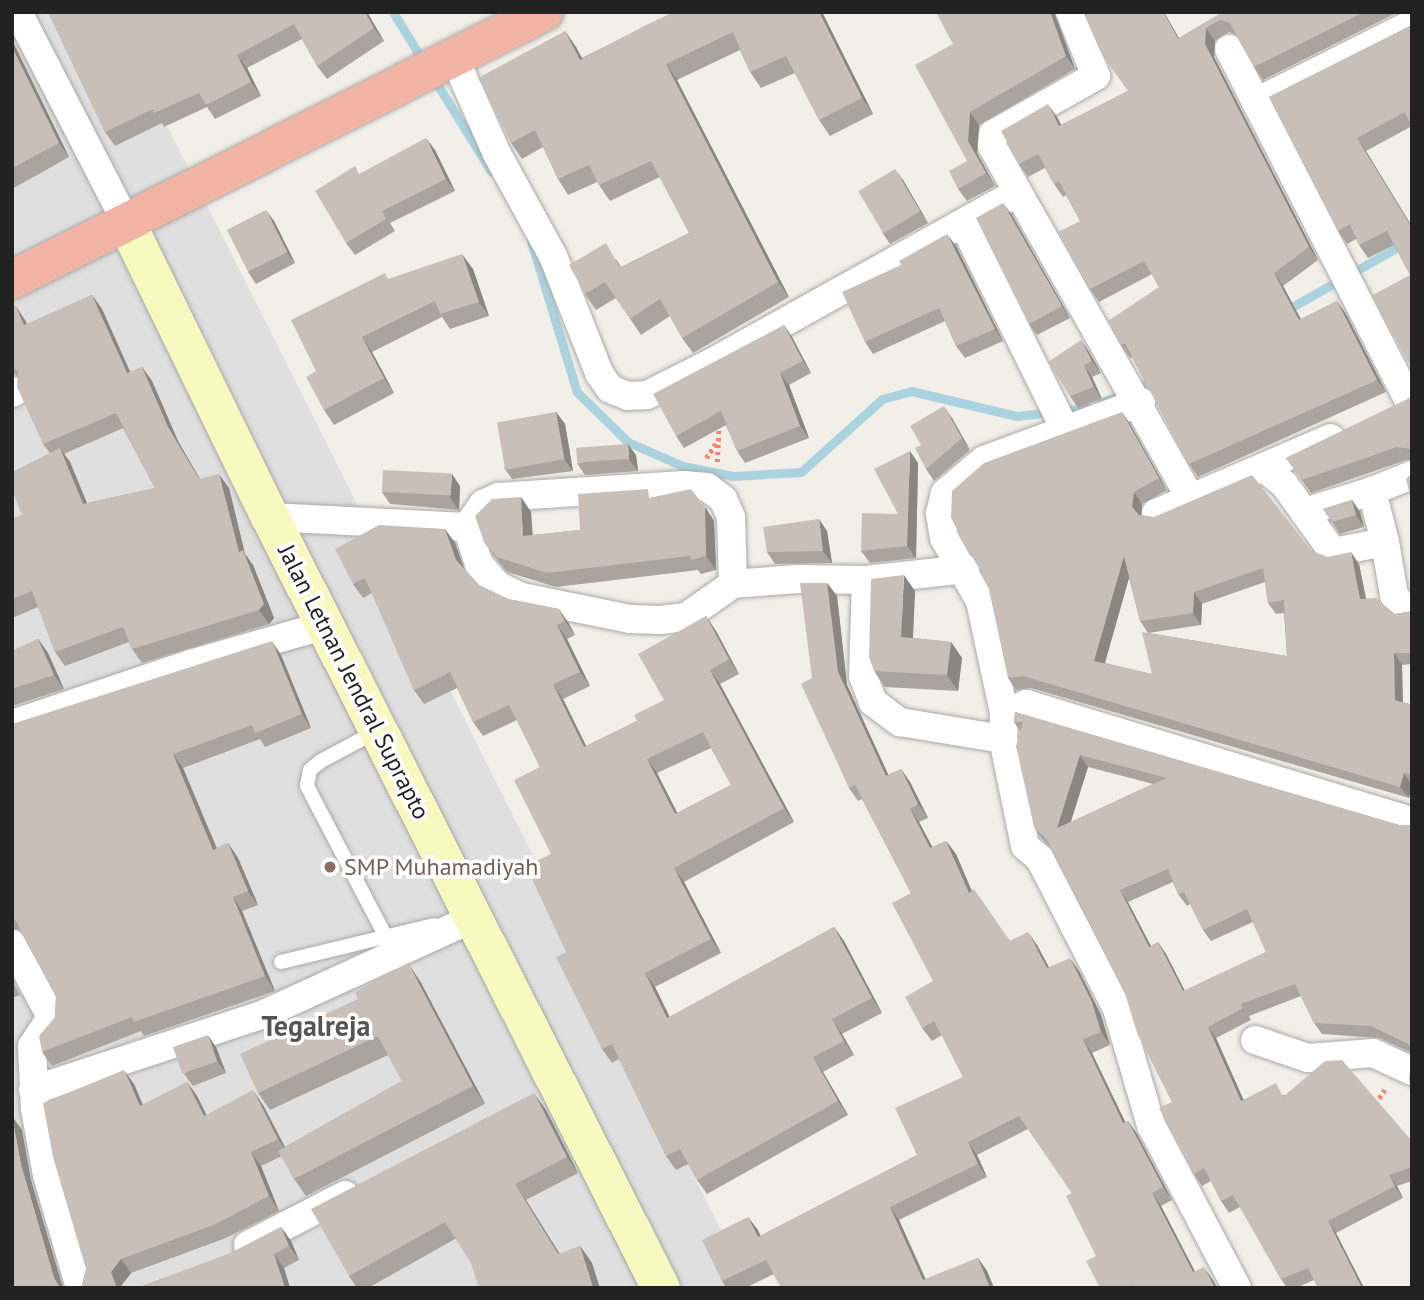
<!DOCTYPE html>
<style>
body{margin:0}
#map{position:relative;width:1424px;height:1300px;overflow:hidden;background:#f2efe9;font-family:"PT Sans",sans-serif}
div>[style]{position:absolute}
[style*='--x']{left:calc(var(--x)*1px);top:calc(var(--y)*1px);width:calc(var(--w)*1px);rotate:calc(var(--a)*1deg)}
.residential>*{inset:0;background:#e0dfdf}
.stream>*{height:9px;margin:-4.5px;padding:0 4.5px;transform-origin:4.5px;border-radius:4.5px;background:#aad3df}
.path>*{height:4.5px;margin-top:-2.25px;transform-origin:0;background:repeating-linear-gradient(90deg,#fa8072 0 3.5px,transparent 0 7px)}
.roads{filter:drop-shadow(0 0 2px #a9a9a9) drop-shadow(0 0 2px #a9a9a9)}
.service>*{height:14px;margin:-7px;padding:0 7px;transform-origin:7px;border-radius:7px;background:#fff}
.minor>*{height:28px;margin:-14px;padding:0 14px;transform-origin:14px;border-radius:14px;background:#fff}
.secondary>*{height:38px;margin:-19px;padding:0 19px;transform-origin:19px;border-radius:19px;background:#f7fabf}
.trunk>*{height:38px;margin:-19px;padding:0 19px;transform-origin:19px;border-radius:19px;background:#f2b4a3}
.wall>*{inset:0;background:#aba49e}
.shaded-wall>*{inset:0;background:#8b8681}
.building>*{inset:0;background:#c7bfb8;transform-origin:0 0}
.dots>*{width:19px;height:19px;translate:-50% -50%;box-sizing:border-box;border:4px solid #fff;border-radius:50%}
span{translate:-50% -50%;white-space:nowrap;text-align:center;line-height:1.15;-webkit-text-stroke:7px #fff;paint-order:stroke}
.street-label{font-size:24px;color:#222}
.education-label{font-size:24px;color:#785e54}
.left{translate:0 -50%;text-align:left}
.quarter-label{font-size:28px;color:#555;font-weight:700}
.frame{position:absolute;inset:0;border:14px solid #222;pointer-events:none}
</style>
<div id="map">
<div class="residential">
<i style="clip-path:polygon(12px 12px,110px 12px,750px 1288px,12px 1288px)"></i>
</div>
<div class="stream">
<i style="--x:393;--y:12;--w:57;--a:58.5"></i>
<i style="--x:432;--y:76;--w:112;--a:58.2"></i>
<i style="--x:531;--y:241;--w:158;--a:73.1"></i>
<i style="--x:577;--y:392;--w:71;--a:44.4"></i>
<i style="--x:628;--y:442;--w:60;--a:23.6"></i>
<i style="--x:683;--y:466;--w:51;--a:11.3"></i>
<i style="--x:733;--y:476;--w:68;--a:-3.4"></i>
<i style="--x:801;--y:472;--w:109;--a:-42"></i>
<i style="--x:882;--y:399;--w:30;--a:-15"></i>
<i style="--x:911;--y:391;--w:109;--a:13.3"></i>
<i style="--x:1017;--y:416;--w:71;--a:-6.4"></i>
<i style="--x:1285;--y:311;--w:146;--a:-29.6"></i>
<i style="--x:1101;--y:403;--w:59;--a:-24"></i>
</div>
<div class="path">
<i style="--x:706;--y:458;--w:23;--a:-56"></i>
<i style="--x:717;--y:462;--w:39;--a:-87"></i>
<i style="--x:1375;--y:1104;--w:18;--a:-56"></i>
</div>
<div class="roads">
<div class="service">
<i style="--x:377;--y:731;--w:64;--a:151.8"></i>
<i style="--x:321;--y:761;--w:14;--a:141"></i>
<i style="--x:310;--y:770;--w:16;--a:101"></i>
<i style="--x:307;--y:786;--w:170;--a:62.4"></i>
<i style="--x:281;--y:962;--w:157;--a:-13.6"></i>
</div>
<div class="minor">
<i style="--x:18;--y:12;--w:238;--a:62.8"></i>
<i style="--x:1070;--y:12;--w:69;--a:67.9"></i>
<i style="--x:1096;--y:76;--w:118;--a:150.6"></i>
<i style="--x:993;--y:134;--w:12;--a:95"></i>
<i style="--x:992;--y:146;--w:403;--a:60.6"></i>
<i style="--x:1229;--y:49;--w:59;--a:63"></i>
<i style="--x:454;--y:57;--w:106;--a:66.1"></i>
<i style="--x:497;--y:154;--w:116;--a:61.2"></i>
<i style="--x:553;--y:256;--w:126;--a:68.5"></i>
<i style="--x:599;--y:373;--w:19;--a:55"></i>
<i style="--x:610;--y:389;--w:19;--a:21"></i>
<i style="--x:628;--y:396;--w:19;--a:-3"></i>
<i style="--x:647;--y:395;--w:72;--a:-26.6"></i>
<i style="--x:711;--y:363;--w:351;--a:-29.1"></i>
<i style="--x:963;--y:223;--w:228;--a:63.7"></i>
<i style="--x:12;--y:391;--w:2;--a:63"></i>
<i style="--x:1408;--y:399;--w:334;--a:-117.1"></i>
<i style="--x:1256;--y:102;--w:174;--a:-26.6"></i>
<i style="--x:1141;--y:402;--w:167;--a:159.7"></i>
<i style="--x:984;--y:460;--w:51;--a:139.8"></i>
<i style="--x:945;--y:493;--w:21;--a:104"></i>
<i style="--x:940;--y:513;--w:25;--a:81"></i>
<i style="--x:944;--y:538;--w:73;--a:60.3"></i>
<i style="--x:980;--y:601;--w:115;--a:77.9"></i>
<i style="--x:1004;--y:713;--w:26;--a:92"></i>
<i style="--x:1003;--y:739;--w:109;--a:78.4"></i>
<i style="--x:1025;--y:846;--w:20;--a:41"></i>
<i style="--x:1040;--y:859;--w:169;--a:62.8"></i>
<i style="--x:1117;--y:1009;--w:121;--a:73.7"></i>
<i style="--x:1151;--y:1125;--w:184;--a:62.2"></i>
<i style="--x:1264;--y:468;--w:26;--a:39"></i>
<i style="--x:1284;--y:484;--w:84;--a:54.2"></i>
<i style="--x:1333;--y:552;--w:53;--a:-10.9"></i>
<i style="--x:1385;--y:542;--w:53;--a:-104.3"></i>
<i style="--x:1372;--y:491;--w:43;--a:-21.8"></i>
<i style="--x:1304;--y:512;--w:71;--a:-17.2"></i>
<i style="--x:1156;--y:513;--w:190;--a:-23.2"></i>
<i style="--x:270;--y:517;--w:197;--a:2.9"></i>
<i style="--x:467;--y:527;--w:28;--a:-55"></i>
<i style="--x:483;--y:504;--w:17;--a:-25"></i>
<i style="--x:498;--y:497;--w:186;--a:-3.7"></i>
<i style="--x:684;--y:485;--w:23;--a:5"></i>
<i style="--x:707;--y:487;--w:20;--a:37"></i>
<i style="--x:723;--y:499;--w:20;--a:66"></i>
<i style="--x:731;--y:517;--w:67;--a:88.3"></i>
<i style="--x:733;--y:584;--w:64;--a:-4.5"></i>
<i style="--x:797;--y:579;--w:69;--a:0.8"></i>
<i style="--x:866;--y:580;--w:100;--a:-6.3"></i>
<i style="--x:467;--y:527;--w:39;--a:72"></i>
<i style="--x:479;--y:564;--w:28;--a:49"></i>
<i style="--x:497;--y:585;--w:28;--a:26"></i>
<i style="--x:522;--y:597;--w:110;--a:11.5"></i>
<i style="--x:630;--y:619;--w:31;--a:2"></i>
<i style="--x:661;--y:620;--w:25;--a:-7"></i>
<i style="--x:686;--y:617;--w:57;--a:-35.1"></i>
<i style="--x:1385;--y:542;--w:54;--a:80.4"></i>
<i style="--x:1394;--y:595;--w:17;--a:54"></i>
<i style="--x:1404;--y:609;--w:8;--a:0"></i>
<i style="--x:866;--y:580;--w:96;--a:91.8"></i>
<i style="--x:863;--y:676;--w:28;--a:69"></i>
<i style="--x:873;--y:702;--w:34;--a:37"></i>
<i style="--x:900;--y:722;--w:104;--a:9.4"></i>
<i style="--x:1004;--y:713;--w:24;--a:-22"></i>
<i style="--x:1026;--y:704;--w:403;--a:16.9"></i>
<i style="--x:12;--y:724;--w:188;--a:-18.6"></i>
<i style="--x:190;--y:664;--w:141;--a:-16"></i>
<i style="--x:12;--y:944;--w:83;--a:61.9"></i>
<i style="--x:51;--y:1017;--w:35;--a:123"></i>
<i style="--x:32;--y:1046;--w:63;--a:87.3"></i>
<i style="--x:35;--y:1109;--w:67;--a:79.7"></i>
<i style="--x:47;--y:1175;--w:118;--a:73.7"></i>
<i style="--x:1255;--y:1040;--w:56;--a:18.8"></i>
<i style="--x:1308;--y:1058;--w:65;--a:-4.4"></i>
<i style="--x:1373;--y:1053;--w:43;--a:24.8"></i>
<i style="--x:33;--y:1090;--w:243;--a:-18.2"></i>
<i style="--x:264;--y:1014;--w:231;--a:-24.6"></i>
<i style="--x:248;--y:1245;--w:109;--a:-27.3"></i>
</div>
<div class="secondary">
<i style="--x:127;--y:224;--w:326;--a:64"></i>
<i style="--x:270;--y:517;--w:864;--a:63.11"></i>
</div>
<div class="trunk">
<i style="--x:12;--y:280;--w:596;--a:-26.74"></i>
</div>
</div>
<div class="wall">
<i style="clip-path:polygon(48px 12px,367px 12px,384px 41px,327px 79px,317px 66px,302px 39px,247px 68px,261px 96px,215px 119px,207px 107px,164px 127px,162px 123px,115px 146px,105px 132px)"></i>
<i style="clip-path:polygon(674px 12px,822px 12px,873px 114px,830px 136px,819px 120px,795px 73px,761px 88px,750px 72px,740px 50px,677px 80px,789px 297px,693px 353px,682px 338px,670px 316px,641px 335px,616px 298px,596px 310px,585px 294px,616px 259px,621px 267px,689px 233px,660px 177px,610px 201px,597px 182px,568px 195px,558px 179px,543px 147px,522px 159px,511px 143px,565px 31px,576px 47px,582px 58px)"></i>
<i style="clip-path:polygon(1054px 12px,1075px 69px,979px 125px,977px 153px,995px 186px,967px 201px,958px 189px,967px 161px,953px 44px)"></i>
<i style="clip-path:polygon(1223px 12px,1398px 12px,1263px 80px,1254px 67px,1236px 35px,1229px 32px,1215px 41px,1214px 57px,1318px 260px,1283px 286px,1301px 319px,1337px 301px,1346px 314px,1386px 392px,1198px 477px,1189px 464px,1132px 357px,1130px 358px,1121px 345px,1159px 287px,1152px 274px,1099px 302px,1090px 289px,1080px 221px,1066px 195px,1063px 197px,1054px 184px,1045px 168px,1028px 177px,1019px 164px,1057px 117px,1061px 125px,1128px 91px,1179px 38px)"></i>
<i style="clip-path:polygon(1410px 26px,1412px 126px,1366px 151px,1412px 226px,1410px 275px,1394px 245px,1368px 258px,1359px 245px,1356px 239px,1347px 244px,1338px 231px,1269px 97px)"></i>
<i style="clip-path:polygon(12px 40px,69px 157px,12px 189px)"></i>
<i style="clip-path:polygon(435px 150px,455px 191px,390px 223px,395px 231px,355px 255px,346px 243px,360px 174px)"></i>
<i style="clip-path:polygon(903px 180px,928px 223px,890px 244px,882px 232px)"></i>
<i style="clip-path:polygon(1012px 215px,1070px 318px,1037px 335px,1029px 324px)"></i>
<i style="clip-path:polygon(274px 221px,295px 263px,256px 284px,248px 272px)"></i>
<i style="clip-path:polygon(956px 246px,1003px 341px,965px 358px,956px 346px,945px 321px,873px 354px,865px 342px)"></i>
<i style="clip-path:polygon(473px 269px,489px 316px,450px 329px,442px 317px,372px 352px,394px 393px,334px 425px,324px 410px,316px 371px,389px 279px)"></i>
<i style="clip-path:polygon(evenodd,92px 295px,102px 309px,130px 372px,142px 367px,152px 381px,178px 441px,200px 479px,229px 488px,245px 554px,253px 565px,274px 618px,269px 624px,142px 663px,132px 649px,129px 642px,65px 666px,55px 652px,38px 607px,12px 618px,12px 519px,22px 515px,50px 453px,43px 444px,18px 377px,12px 371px,12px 307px,25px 320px,27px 324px,92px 295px,123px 428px,155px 488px,87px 503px,70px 462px,64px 454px,123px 428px)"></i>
<i style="clip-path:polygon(784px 325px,792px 337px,811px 373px,789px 385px,809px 438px,745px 463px,737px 451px,726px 425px,684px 448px,676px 436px)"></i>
<i style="clip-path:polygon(1081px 340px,1089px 352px,1101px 373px,1092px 377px,1102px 399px,1078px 408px,1070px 396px)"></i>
<i style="clip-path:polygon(1412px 397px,1412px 460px,1406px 460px,1311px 493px,1286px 458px)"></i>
<i style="clip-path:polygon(556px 412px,565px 424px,573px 471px,512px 479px,504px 468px)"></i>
<i style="clip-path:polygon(evenodd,1122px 412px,1130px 424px,1167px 490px,1142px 504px,1141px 515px,1312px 551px,1327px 557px,1359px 564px,1366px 598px,1395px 614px,1412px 611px,1412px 664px,1402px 665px,1403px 702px,1412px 705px,1412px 785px,1409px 798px,1031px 688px,1016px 690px,1008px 678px,1122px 412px,1129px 578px,1140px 621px,1148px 633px,1152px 674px,1105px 663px,1129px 578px,1122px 412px,1265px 582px,1268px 603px,1276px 614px,1284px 613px,1287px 656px,1148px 633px,1201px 625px,1202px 604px,1265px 582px)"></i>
<i style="clip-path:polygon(952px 418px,970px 450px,934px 481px,926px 469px,921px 445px)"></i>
<i style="clip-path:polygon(636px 455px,638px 471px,585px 475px,577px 463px)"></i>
<i style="clip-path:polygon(918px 463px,916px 558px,870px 563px,861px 551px,898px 514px)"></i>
<i style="clip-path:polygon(460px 486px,459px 510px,390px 504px,382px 492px)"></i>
<i style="clip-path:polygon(521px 497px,531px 512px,533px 535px,580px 530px,653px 497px,705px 507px,714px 521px,716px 570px,701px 574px,698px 570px,556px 587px,507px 572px,494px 556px,484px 542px)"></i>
<i style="clip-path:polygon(1352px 500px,1360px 512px,1364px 527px,1340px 534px,1323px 509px)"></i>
<i style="clip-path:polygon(evenodd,445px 529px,455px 543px,464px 569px,479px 585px,508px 599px,559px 609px,569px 624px,575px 635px,567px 639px,590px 686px,563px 699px,586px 746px,637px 721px,664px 700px,706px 616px,716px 631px,739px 674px,720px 684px,794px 822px,684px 882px,721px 953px,655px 987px,670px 1017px,834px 927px,844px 941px,882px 1013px,842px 1034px,854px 1055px,823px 1072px,848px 1115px,707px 1194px,697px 1180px,688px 1164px,676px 1170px,666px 1156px,619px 1059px,612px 1063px,602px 1049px,566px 952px,551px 854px,540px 767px,517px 720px,483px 736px,473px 722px,457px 688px,424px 704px,414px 690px,372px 593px,363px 598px,353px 584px,445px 529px,711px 748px,731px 785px,677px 813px,657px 773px,711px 748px)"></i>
<i style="clip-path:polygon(827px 531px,832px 563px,775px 564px,767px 552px)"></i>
<i style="clip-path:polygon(827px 583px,837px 596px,847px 685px,888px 775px,901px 769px,910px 782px,928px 818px,919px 822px,932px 847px,946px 841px,956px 854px,972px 891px,1010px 941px,1037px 945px,1049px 967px,1079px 971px,1101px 1015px,1110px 1045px,1092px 1053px,1125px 1122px,1128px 1121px,1137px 1134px,1172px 1200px,1161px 1206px,1195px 1271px,1213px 1280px,1217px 1288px,1100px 1288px,1096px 1256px,1072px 1193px,1028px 1129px,977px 1155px,987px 1177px,899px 1220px,926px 1279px,978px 1258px,987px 1271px,994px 1288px,774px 1274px,745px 1288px,726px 1288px,722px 1281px,748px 1217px,760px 1236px,917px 1155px,963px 1077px,942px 1035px,932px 1041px,922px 1028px,933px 981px,911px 893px,862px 799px,858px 801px,849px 788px,812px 678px)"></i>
<i style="clip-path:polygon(915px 591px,913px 638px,951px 642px,962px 658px,958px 691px,885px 687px,874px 671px)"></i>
<i style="clip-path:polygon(38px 639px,48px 653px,64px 689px,12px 706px,12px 651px)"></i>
<i style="clip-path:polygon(281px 655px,311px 728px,265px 747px,260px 739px,183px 768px,217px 848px,228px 843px,238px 858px,258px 905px,242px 911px,275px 991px,144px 1036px,141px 1031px,52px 1066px,42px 1052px,55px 1017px,56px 996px,20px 930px,12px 929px,12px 724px)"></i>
<i style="clip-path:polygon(evenodd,1015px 712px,1399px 825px,1412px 825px,1412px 1053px,1379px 1038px,1322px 1034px,1314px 1023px,1301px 996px,1249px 1016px,1251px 1020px,1216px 1038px,1243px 1099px,1285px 1095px,1412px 1141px,1412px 1181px,1397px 1186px,1403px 1198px,1336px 1233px,1364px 1288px,1318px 1288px,1314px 1280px,1296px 1288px,1287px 1288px,1281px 1279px,1240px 1207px,1229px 1213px,1221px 1201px,1211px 1181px,1202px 1186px,1194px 1174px,1172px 1102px,1124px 990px,1050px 847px,1042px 839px,1034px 827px,1020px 731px,1014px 722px,1015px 712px,1088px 767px,1153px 784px,1071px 822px,1088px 767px,1015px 712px,1173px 882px,1178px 894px,1187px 906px,1190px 904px,1203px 930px,1211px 941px,1253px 922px,1266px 952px,1185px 991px,1166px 954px,1158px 942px,1151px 946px,1128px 902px,1173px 882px)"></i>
<i style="clip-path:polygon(12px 980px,20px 995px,12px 998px)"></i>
<i style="clip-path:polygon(420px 981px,485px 1104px,306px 1196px,294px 1179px,282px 1156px,261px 1166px,279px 1211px,226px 1238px,131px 1273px,121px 1286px,121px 1287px,82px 1285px,134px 1084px,143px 1105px,187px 1082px,197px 1096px,206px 1115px,263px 1105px,285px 1147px,402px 1081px,388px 1055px,270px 1110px,258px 1093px)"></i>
<i style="clip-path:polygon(216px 1047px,226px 1073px,193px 1086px,184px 1074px)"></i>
<i style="clip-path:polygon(546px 1110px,578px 1173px,526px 1200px,560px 1254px,580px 1246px,592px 1263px,455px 1239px,368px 1288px,357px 1288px,349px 1276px)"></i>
<i style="clip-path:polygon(281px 1227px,291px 1241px,299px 1260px,284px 1268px,290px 1288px,137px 1288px,229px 1254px)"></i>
</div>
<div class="shaded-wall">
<i style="clip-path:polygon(365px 12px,367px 12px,384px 41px,374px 28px)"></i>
<i style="clip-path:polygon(819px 12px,822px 12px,873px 114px,862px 98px)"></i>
<i style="clip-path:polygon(1050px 12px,1054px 12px,1075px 69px,1066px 56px)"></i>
<i style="clip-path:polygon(1163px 12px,1164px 12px,1187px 52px,1178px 39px)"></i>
<i style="clip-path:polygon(1206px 28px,1215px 41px,1214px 57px,1318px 260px,1309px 247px,1205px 44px)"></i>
<i style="clip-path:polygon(565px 31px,576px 47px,591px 75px,580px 60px)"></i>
<i style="clip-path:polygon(12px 40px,69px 157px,59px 143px,12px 47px)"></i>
<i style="clip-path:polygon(237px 55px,247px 68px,261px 96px,251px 82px)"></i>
<i style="clip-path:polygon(666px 64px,677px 80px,789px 297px,778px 282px)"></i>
<i style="clip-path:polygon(1048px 104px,1057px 117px,1068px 139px,1059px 126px)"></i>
<i style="clip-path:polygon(970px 112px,979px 125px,977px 153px,995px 186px,986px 173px,968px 141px)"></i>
<i style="clip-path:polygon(426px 138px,435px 150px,455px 191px,446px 179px)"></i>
<i style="clip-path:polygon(1357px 138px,1366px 151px,1412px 228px)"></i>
<i style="clip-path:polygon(895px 169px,903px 180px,928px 223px,920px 211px)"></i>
<i style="clip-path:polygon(1003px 203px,1012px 215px,1070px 318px,1062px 306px)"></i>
<i style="clip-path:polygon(266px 210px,274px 221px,295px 263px,287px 252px)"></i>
<i style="clip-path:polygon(947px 234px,956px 246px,1003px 341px,995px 329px)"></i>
<i style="clip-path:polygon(462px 254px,473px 269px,489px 316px,479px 302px)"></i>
<i style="clip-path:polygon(1274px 273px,1283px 286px,1308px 333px,1299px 320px)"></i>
<i style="clip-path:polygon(92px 295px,102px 309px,137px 387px,127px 373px)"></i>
<i style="clip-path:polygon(1337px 301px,1346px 314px,1386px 392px,1377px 380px)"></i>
<i style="clip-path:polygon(15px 305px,25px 320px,34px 339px,24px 325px)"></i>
<i style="clip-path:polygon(784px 325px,792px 337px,811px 373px,803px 361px)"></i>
<i style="clip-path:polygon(362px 337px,372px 352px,394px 393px,384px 378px)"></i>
<i style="clip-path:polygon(1081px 340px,1089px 352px,1101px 373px,1092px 361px)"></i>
<i style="clip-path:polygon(1084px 365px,1092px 377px,1102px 399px,1094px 387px)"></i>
<i style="clip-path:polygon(142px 367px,152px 381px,178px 441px,208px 494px,199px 479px,168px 427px)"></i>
<i style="clip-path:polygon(780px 373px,789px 385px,809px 438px,800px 426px)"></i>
<i style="clip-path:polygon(944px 406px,952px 418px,970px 450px,962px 438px)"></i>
<i style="clip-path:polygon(556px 412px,565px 424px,573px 471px,564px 459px)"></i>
<i style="clip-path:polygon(1122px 412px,1130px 424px,1167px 490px,1159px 478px)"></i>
<i style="clip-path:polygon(628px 444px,636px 455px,638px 471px,629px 459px)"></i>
<i style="clip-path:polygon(60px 448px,70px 462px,93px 518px,83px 504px)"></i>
<i style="clip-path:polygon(910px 451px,918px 463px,916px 558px,907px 546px)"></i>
<i style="clip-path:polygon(219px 474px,229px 488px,245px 554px,253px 565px,274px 618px,269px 624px,259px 610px,239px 552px)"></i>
<i style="clip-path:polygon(452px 474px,460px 486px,459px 510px,450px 498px)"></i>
<i style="clip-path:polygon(1134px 492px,1142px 504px,1141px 519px,1132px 507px)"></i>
<i style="clip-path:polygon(521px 497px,531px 512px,533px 550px,523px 536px)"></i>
<i style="clip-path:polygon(1352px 500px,1360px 512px,1364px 527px,1356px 515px)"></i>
<i style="clip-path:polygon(705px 507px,714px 521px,716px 570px,706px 556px)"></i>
<i style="clip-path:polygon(819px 519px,827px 531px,832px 563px,823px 551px)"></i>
<i style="clip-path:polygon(445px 529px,455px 543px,466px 574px,456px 560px)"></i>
<i style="clip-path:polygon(1351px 552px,1359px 564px,1368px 610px,1360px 599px)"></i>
<i style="clip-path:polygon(1124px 556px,1132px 567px,1102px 673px,1094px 661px)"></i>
<i style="clip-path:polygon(904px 575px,915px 591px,912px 653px,901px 637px)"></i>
<i style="clip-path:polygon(827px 583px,837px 596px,847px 685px,895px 789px,886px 776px,838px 672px)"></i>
<i style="clip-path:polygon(1194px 592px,1202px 604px,1201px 625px,1193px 613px)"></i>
<i style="clip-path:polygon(559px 609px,569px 624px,575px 635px,565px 621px)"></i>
<i style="clip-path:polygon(706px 616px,716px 631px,739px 674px,729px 659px)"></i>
<i style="clip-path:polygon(557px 625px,567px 639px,590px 686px,580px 672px)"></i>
<i style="clip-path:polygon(38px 639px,48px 653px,64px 689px,54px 675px)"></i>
<i style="clip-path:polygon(272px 641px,281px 655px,311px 728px,302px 714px)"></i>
<i style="clip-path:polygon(951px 642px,962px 658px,958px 691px,947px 675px)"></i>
<i style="clip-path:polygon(1394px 653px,1402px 665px,1403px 712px,1395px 700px)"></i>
<i style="clip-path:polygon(710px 670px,720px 684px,794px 822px,784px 808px)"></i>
<i style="clip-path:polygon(553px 684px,563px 699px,594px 762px,584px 747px)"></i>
<i style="clip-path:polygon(173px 754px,183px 768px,223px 864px,213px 850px)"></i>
<i style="clip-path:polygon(1080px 755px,1088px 767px,1065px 839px,1057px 828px)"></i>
<i style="clip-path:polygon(647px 759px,657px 773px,685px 828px,675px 814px)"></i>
<i style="clip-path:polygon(901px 769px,910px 782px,928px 818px,918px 804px)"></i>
<i style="clip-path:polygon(1404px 773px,1412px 785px,1409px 798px,1400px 787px)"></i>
<i style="clip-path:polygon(910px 809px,919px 822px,940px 861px,930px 848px)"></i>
<i style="clip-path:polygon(946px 841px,956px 854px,978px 906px,969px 893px)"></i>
<i style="clip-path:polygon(228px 843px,238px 858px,258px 905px,248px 891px)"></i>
<i style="clip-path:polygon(674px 868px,684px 882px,721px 953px,711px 939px)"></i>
<i style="clip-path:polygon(1120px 890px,1128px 902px,1157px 958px,1149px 947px)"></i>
<i style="clip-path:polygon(233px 897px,242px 911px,275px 991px,265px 976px)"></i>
<i style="clip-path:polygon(834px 927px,844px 941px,882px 1013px,872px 998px)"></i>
<i style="clip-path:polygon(1028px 932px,1037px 945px,1056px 981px,1047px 968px)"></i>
<i style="clip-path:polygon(1158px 942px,1166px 954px,1191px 1003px,1183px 991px)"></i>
<i style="clip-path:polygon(1070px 958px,1079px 971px,1101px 1015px,1110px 1045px,1101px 1032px)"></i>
<i style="clip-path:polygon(408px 963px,420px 981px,485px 1104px,473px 1086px)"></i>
<i style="clip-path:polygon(645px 973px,655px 987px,677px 1033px,667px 1018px)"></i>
<i style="clip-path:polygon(832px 1019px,842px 1034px,854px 1055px,844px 1041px)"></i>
<i style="clip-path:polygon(1208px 1027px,1216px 1038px,1249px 1112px,1241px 1101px)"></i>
<i style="clip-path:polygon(208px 1035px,216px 1047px,226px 1073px,217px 1061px)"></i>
<i style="clip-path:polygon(1083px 1039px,1092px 1053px,1132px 1136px,1123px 1123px)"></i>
<i style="clip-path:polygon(813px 1057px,823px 1072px,848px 1115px,838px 1101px)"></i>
<i style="clip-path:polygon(124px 1070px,134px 1084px,149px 1120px,140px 1106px)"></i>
<i style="clip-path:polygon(187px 1082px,197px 1096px,214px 1130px,204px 1116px)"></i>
<i style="clip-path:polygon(253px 1090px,263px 1105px,288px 1153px,278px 1139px)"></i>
<i style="clip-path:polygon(534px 1093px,546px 1110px,578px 1173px,567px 1157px)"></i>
<i style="clip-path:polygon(12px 1116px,22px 1130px,31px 1180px,63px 1288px,60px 1288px,54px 1278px,21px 1165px)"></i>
<i style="clip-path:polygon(1128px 1121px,1137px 1134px,1172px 1200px,1163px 1187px)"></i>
<i style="clip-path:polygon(968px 1142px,977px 1155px,987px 1177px,978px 1164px)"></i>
<i style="clip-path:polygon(251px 1152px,261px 1166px,279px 1211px,269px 1196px)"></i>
<i style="clip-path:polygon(1389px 1175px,1397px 1186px,1403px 1198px,1395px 1186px)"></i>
<i style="clip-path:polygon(515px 1184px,526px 1200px,570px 1271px,558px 1254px)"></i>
<i style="clip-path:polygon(1152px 1193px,1161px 1206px,1202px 1286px,1193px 1272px)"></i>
<i style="clip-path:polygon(890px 1207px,899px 1220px,929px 1288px,923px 1280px)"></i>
<i style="clip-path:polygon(748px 1217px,758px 1230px,767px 1251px,758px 1237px)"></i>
<i style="clip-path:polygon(1328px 1221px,1336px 1233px,1364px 1288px,1362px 1288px)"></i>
<i style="clip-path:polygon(281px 1227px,291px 1241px,299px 1260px,289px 1246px)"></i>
<i style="clip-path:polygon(580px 1246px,592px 1263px,600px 1288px,593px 1288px)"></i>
<i style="clip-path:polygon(274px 1254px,284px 1268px,290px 1288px,285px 1288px)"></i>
<i style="clip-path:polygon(978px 1258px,987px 1271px,994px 1288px,990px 1288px)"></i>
<i style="clip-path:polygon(121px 1259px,131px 1273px,121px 1286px,121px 1288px,117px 1288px,111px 1272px)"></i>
<i style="clip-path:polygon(1204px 1267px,1213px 1280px,1217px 1288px,1215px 1288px)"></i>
</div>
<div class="building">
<i style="clip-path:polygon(48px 12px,365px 12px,374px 28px,317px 66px,294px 24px,237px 55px,251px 82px,206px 105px,199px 93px,154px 113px,153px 109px,105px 132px)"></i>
<i style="clip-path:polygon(674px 12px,819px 12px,862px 98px,819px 120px,786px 56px,750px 72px,733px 32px,666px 64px,778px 282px,682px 338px,660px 299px,630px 319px,605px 282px,585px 294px,569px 265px,606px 243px,620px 268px,689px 233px,651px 161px,599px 185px,589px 165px,558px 179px,535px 130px,511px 143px,478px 78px,565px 31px,580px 60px,646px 25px)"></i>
<i style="clip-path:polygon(936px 12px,1050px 12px,1066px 56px,970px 112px,968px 141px,986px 173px,958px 189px,949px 171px,967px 161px,915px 65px,953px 44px)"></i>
<i style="clip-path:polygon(1083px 12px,1163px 12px,1178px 39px,1223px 12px,1364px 12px,1254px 67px,1230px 23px,1220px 20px,1206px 28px,1205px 44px,1309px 247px,1274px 273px,1299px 320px,1337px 301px,1377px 380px,1189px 464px,1125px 343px,1121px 345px,1108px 321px,1159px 287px,1144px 261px,1090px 289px,1058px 232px,1080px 221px,1059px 181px,1054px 184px,1038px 154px,1019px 164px,1001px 131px,1048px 104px,1059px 126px,1128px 91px,1101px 53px)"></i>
<i style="clip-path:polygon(1412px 24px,1412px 126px,1405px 112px,1357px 138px,1411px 227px,1412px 226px,1412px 369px,1371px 296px,1410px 275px,1387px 231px,1359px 245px,1350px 224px,1338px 231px,1269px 97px,1410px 26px)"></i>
<i style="clip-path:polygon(12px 47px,59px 143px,12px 168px)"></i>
<i style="clip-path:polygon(426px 138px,446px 179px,382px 211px,386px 219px,346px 243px,315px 191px,355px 166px,359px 174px)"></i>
<i style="left:895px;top:169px;width:49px;height:43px;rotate:59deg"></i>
<i style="clip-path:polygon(1003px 203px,1062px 306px,1029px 324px,976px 218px)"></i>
<i style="left:266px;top:210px;width:47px;height:44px;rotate:63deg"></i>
<i style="clip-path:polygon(947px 234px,995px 329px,956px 346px,939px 308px,865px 342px,842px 292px,901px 265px,899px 261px)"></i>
<i style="clip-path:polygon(462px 254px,479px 302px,440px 314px,435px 301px,362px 337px,384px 378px,324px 410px,306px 377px,316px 371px,291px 320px,385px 273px,388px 279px)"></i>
<i style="clip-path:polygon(92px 295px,127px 373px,142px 367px,168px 427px,199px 479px,219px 474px,239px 552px,243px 550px,264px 604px,259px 610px,132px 649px,123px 627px,55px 652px,32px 591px,12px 599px,12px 519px,22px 515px,12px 490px,12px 472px,60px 448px,83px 504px,155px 488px,116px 413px,43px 444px,17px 387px,18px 371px,12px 367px,12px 307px,15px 305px,24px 325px)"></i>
<i style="clip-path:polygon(784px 325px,803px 361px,780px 373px,800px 426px,737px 451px,721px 411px,676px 436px,653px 394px)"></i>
<i style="clip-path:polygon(1081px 340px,1092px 361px,1084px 365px,1094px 387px,1070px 396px,1048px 362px)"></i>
<i style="clip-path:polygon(1412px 397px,1412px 449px,1397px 447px,1302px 480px,1286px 458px)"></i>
<i style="clip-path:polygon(944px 406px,962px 438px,926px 469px,915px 448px,921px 445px,910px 426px)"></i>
<i style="left:556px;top:412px;width:48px;height:60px;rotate:80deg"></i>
<i style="clip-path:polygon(evenodd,1122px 412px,1159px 478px,1134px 492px,1132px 507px,1139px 515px,1154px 517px,1252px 475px,1312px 551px,1327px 557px,1351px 552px,1360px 599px,1376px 598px,1395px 614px,1412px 611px,1412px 653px,1394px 653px,1395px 700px,1412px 705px,1412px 775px,1404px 773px,1400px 787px,1023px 676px,1008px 678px,988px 585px,951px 518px,952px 491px,984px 463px,1122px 412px,1124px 556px,1140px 621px,1193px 613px,1194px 592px,1263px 568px,1268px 603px,1284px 600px,1287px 656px,1142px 632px,1152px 674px,1094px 661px,1124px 556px)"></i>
<i style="left:628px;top:444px;width:15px;height:52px;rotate:86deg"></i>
<i style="clip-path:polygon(910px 451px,907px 546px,861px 551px,862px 513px,898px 514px,874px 469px)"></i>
<i style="left:383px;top:470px;width:69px;height:22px;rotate:3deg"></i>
<i style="clip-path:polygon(1412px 473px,1412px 504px,1406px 479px)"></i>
<i style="clip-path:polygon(648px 489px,649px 498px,691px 489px,705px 507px,706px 556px,691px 560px,690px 556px,547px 573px,497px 557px,484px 542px,475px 516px,492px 499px,521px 497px,523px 536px,580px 530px,578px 494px)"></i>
<i style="clip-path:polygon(1352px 500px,1356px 515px,1332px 522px,1323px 509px)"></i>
<i style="clip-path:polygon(819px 519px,823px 551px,767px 552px,763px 527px)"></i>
<i style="clip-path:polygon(evenodd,379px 525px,445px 529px,456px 560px,479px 585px,508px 599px,559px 609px,565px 621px,557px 625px,580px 672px,553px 684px,584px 747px,637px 721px,634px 715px,664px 700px,638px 654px,706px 616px,729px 659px,710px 670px,784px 808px,674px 868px,711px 939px,645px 973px,667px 1018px,834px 927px,872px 998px,832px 1019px,844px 1041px,813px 1057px,838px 1101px,697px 1180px,680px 1149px,666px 1156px,612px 1044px,602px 1049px,556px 957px,566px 952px,526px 866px,551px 854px,514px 780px,540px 767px,509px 705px,473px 722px,450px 672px,414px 690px,365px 578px,353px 584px,335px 549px,379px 525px,703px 732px,731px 785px,675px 814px,647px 759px,703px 732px)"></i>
<i style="clip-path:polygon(904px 575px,901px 637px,951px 642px,947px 675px,874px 671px,869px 657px,871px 579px)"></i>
<i style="clip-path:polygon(800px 583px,827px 583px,838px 672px,886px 776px,901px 769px,918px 804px,910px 809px,930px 848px,946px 841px,969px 893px,974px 889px,1010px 941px,1028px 932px,1047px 968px,1070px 958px,1092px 1002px,1101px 1032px,1083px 1039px,1123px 1123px,1128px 1121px,1163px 1187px,1152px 1193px,1193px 1272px,1204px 1267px,1215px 1288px,1134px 1288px,1132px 1285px,1127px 1288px,1100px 1288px,1086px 1261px,1096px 1256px,1066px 1196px,1072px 1193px,1019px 1116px,968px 1142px,978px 1164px,890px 1207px,923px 1280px,978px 1258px,990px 1288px,781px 1288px,766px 1260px,722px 1281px,702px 1240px,748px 1217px,758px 1237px,917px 1155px,895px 1108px,963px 1077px,934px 1021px,922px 1028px,905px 997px,933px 981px,892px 903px,911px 893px,855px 785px,849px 788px,801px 684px,812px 678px)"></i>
<i style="clip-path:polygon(38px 639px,54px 675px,12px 689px,12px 651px)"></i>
<i style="clip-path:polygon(272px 641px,302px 714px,255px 733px,252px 725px,173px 754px,213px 850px,228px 843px,248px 891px,233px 897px,265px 976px,134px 1022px,132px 1017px,42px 1052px,39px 1036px,55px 1017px,56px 996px,16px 921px,12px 917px,12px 724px)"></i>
<i style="clip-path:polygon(evenodd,1015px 712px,1399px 825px,1412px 825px,1412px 1046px,1371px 1026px,1314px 1023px,1295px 984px,1241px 1004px,1243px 1008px,1208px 1027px,1241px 1101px,1276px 1083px,1283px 1097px,1325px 1061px,1342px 1060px,1412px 1141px,1412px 1167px,1389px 1175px,1395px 1186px,1328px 1221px,1362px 1288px,1318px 1288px,1308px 1268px,1281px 1279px,1233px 1195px,1221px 1201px,1204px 1168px,1194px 1174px,1159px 1108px,1172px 1102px,1137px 1033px,1124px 990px,1047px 840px,1034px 827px,1016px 746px,1023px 722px,1014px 722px,1015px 712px,1080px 755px,1167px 778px,1057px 828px,1080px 755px,1015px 712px,1168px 869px,1178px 894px,1184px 892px,1203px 930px,1247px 909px,1266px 952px,1183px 991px,1158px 942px,1149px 947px,1120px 890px,1168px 869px)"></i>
<i style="clip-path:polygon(408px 963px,473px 1086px,294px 1179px,278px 1151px,402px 1081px,378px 1036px,258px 1093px,240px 1054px,358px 999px,355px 992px)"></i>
<i style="left:208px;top:1035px;width:28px;height:37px;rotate:71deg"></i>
<i style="clip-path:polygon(124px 1070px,140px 1106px,187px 1082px,204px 1116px,253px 1090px,278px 1139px,251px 1152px,269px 1196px,216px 1224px,121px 1259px,111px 1272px,116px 1286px,124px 1288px,78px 1288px,82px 1285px,86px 1269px,53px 1157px,43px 1103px)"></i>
<i style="clip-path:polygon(1412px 1072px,1412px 1118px,1409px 1075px)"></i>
<i style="clip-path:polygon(534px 1093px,567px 1157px,515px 1184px,558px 1254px,580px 1246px,593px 1288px,479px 1288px,471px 1263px,445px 1222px,349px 1276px,311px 1209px)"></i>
<i style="clip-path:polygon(12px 1117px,21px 1165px,54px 1278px,59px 1286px,65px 1288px,12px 1288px)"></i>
<i style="clip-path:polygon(281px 1227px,289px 1246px,274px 1254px,285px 1288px,137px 1288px,229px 1254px)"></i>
</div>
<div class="dots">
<i style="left:330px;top:867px;background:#8d6e63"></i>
</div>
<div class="street-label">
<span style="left:354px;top:682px;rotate:63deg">Jalan Letnan Jendral Suprapto</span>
</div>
<div class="education-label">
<span class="left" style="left:344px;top:867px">SMP Muhamadiyah</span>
</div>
<div class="quarter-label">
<span style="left:316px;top:1026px">Tegalreja</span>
</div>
<div class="frame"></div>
</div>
